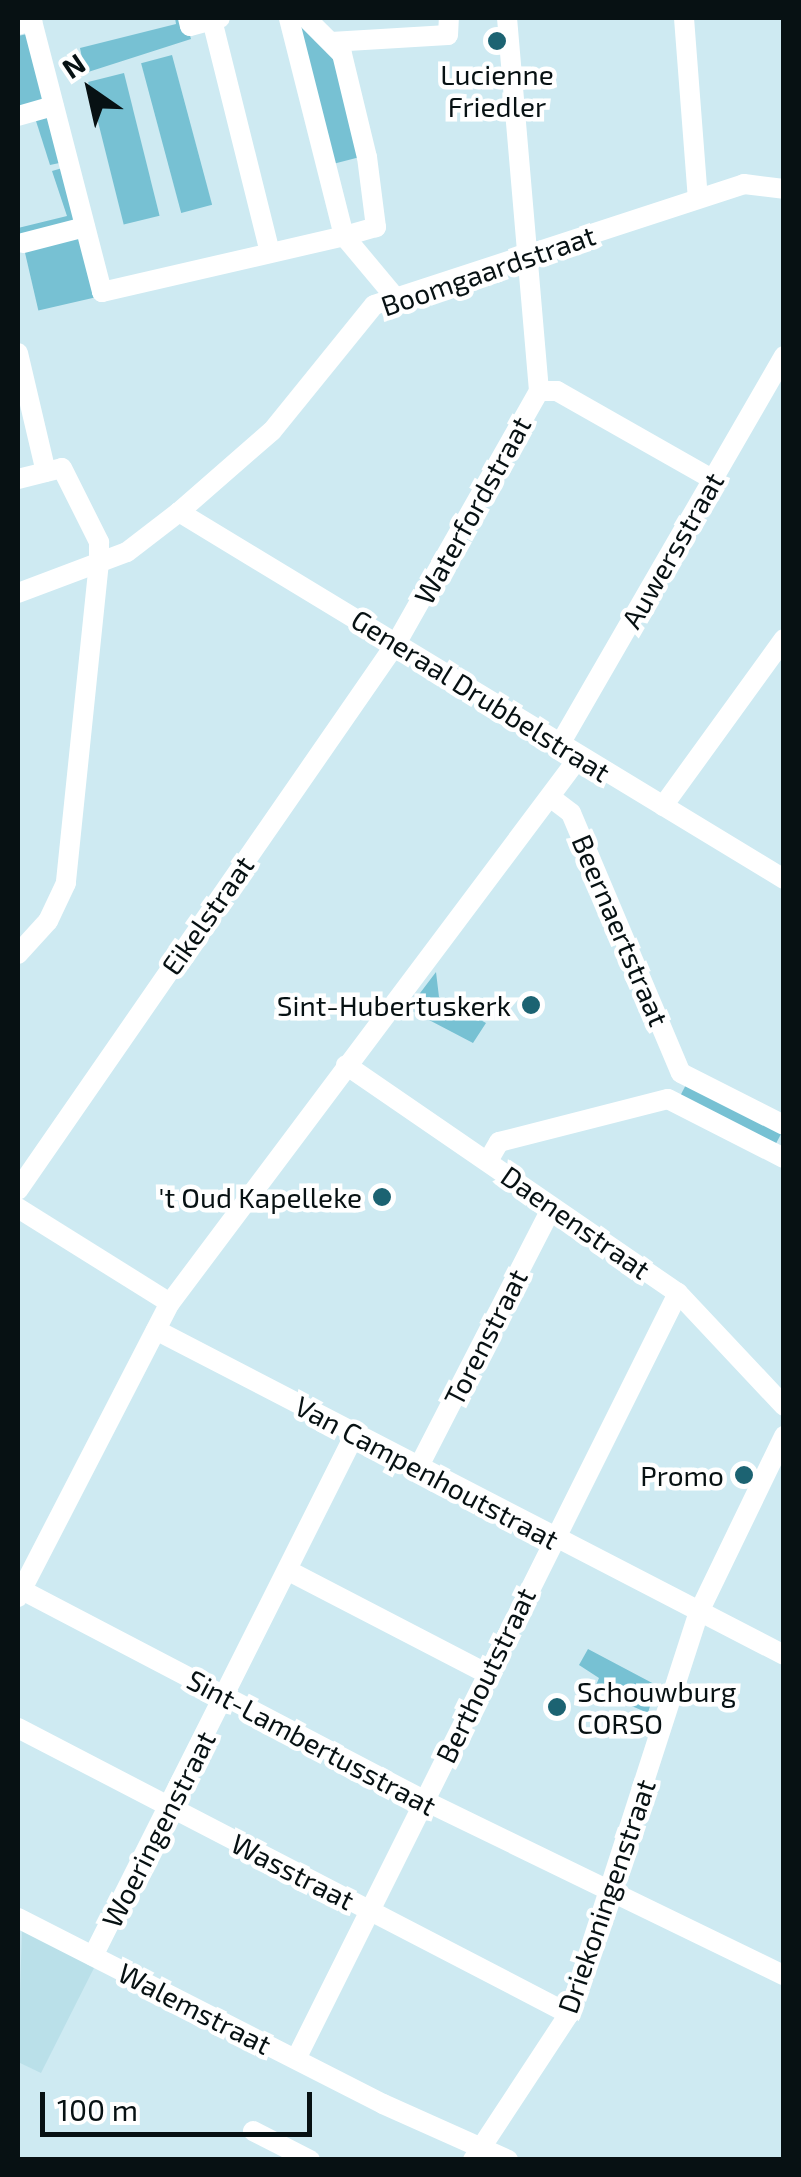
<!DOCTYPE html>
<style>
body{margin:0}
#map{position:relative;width:801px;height:2177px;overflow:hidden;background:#ceeaf2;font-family:"Exo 2",sans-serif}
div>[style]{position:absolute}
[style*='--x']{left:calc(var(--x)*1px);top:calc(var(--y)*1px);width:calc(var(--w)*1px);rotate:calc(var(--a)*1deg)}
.built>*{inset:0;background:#bae0e9}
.green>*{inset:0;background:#77c1d3;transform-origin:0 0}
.minor>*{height:20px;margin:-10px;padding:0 10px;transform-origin:10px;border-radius:10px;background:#fff}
.dots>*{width:28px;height:28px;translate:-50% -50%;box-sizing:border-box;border:5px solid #fff;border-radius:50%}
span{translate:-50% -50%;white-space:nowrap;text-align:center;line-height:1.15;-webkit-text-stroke:9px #fff;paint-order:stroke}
.poi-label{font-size:28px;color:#071113}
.right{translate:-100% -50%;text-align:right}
.left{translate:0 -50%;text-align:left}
.street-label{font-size:28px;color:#071113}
.frame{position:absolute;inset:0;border:20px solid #071113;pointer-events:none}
.north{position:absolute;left:40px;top:40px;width:100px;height:100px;-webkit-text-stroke:8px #fff;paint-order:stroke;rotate:326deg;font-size:28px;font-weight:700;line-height:40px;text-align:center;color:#071113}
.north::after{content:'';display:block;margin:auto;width:35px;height:45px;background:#071113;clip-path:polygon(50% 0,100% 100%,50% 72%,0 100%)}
.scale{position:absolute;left:40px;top:2092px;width:272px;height:45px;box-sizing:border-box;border:5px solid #071113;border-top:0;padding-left:12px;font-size:30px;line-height:35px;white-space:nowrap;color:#071113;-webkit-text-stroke:8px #fff;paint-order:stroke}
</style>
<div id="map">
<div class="built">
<i style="clip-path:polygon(22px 1928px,95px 1966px,41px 2073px,18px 2062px)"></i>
</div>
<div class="green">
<i style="clip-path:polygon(175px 18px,185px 18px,191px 39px,85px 73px,80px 48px,176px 24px)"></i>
<i style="clip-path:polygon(291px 18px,333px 49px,360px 157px,329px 165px)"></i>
<i style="clip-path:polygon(32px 33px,50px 105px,18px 113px,18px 36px)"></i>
<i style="left:172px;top:55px;width:155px;height:32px;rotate:75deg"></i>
<i style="left:124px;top:73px;width:147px;height:37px;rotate:76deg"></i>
<i style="clip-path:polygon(51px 109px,64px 162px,50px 165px,36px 121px)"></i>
<i style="clip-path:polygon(66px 167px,80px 223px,21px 237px,18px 228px,67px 216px,52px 171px)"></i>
<i style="left:81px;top:233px;width:66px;height:59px;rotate:77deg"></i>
<i style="clip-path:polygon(436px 972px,439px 997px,486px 1023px,473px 1043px,408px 1009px)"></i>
<i style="left:688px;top:1081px;width:107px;height:18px;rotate:28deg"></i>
<i style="clip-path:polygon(588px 1649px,656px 1685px,648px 1713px,594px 1690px,599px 1678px,579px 1665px)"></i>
</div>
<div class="minor">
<i style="--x:188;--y:18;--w:8;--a:76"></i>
<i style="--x:190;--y:26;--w:31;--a:-15"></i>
<i style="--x:306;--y:18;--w:51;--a:45"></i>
<i style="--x:342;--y:54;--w:106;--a:76.4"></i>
<i style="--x:367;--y:157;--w:71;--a:82.7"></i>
<i style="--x:376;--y:227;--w:33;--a:164"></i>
<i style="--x:344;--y:236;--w:80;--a:50.1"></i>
<i style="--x:684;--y:18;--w:181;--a:85.6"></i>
<i style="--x:212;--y:20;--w:239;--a:76"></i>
<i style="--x:18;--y:25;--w:15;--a:-16"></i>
<i style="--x:32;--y:21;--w:280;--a:75.5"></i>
<i style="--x:102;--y:292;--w:248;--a:-13"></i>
<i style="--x:344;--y:236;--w:225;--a:-104.2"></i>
<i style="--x:331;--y:42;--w:117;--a:-3.4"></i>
<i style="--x:448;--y:35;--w:17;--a:-87"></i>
<i style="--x:18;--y:116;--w:37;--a:-16"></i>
<i style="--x:23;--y:243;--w:64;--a:-14.5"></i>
<i style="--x:18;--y:353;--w:122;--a:76.8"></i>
<i style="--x:539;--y:391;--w:18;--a:0"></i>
<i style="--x:557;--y:391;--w:178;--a:29.6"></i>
<i style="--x:18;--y:479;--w:45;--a:-14"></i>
<i style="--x:62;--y:468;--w:83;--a:63.4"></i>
<i style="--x:99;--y:542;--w:20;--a:90"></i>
<i style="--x:99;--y:562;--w:323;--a:95.9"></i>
<i style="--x:66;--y:883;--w:42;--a:115.3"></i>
<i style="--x:48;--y:921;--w:45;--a:132.3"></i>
<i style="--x:179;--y:512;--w:708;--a:31.24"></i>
<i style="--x:18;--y:593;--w:116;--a:-20.6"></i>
<i style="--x:127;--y:552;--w:66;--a:-37.6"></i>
<i style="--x:179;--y:512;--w:123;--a:-41.1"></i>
<i style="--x:272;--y:431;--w:162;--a:-51"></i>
<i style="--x:374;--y:305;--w:389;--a:-18.1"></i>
<i style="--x:744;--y:184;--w:40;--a:7.1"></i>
<i style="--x:560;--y:744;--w:448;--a:-60"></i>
<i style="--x:550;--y:797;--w:26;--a:37"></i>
<i style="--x:571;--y:813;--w:282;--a:67.1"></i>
<i style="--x:663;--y:806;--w:206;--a:-54.1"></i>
<i style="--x:346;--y:1065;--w:403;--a:34.5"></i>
<i style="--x:678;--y:1293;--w:155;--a:46.8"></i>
<i style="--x:681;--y:1073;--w:115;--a:26.8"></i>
<i style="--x:668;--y:1099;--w:130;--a:27"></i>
<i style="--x:488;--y:1161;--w:22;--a:-60"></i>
<i style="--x:499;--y:1142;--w:174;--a:-14.3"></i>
<i style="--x:18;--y:1190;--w:666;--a:-55.33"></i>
<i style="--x:397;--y:642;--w:288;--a:-60.5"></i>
<i style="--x:539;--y:391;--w:374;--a:-94.9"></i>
<i style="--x:18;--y:1208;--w:179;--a:32"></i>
<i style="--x:156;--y:1330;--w:707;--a:27.36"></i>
<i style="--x:418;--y:1468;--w:293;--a:-62.8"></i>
<i style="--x:289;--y:1571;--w:224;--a:27.4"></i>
<i style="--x:18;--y:1588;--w:457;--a:27.6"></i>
<i style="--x:423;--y:1800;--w:401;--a:25.9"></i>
<i style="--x:18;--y:1597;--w:331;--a:-62.7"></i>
<i style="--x:170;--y:1303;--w:684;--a:-53.15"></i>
<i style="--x:18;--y:1728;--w:621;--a:27.43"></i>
<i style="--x:18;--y:1918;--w:410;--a:27"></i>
<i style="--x:383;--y:2104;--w:137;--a:24.1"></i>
<i style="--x:93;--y:1956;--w:584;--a:-63.35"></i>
<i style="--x:296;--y:2059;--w:856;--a:-63.49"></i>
<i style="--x:253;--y:2131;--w:64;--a:27"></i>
<i style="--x:473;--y:2160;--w:175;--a:-56.7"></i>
<i style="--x:569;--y:2014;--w:420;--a:-72.1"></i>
<i style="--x:698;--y:1614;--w:198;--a:-64.2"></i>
</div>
<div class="dots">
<i style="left:497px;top:41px;background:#1c6372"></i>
<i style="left:531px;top:1005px;background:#1c6372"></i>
<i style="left:382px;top:1197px;background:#1c6372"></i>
<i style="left:744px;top:1475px;background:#1c6372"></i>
<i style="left:557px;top:1707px;background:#1c6372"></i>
</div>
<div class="poi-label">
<span style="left:497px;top:90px">Lucienne<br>Friedler</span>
<span class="right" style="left:511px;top:1005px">Sint-Hubertuskerk</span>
<span class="right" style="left:362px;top:1197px">'t Oud Kapelleke</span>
<span class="right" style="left:724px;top:1475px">Promo</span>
<span class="left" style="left:577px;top:1707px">Schouwburg<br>CORSO</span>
</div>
<div class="street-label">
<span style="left:488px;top:270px;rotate:-19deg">Boomgaardstraat</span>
<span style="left:472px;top:510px;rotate:-61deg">Waterfordstraat</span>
<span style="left:672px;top:550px;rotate:-60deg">Auwersstraat</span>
<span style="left:481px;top:695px;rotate:32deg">Generaal Drubbelstraat</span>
<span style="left:207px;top:915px;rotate:-55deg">Eikelstraat</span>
<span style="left:621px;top:930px;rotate:67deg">Beernaertstraat</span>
<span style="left:576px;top:1222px;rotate:35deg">Daenenstraat</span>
<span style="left:485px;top:1337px;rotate:-63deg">Torenstraat</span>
<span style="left:427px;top:1472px;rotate:28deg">Van Campenhoutstraat</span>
<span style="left:485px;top:1675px;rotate:-64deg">Berthoutstraat</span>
<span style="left:312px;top:1742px;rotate:28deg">Sint-Lambertusstraat</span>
<span style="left:158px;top:1829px;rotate:-63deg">Woeringenstraat</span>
<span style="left:293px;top:1871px;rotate:27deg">Wasstraat</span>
<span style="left:606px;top:1896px;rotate:-71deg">Driekoningenstraat</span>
<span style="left:195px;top:2008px;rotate:27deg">Walemstraat</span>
</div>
<div class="frame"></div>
<div class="north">N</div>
<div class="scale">100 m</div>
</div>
